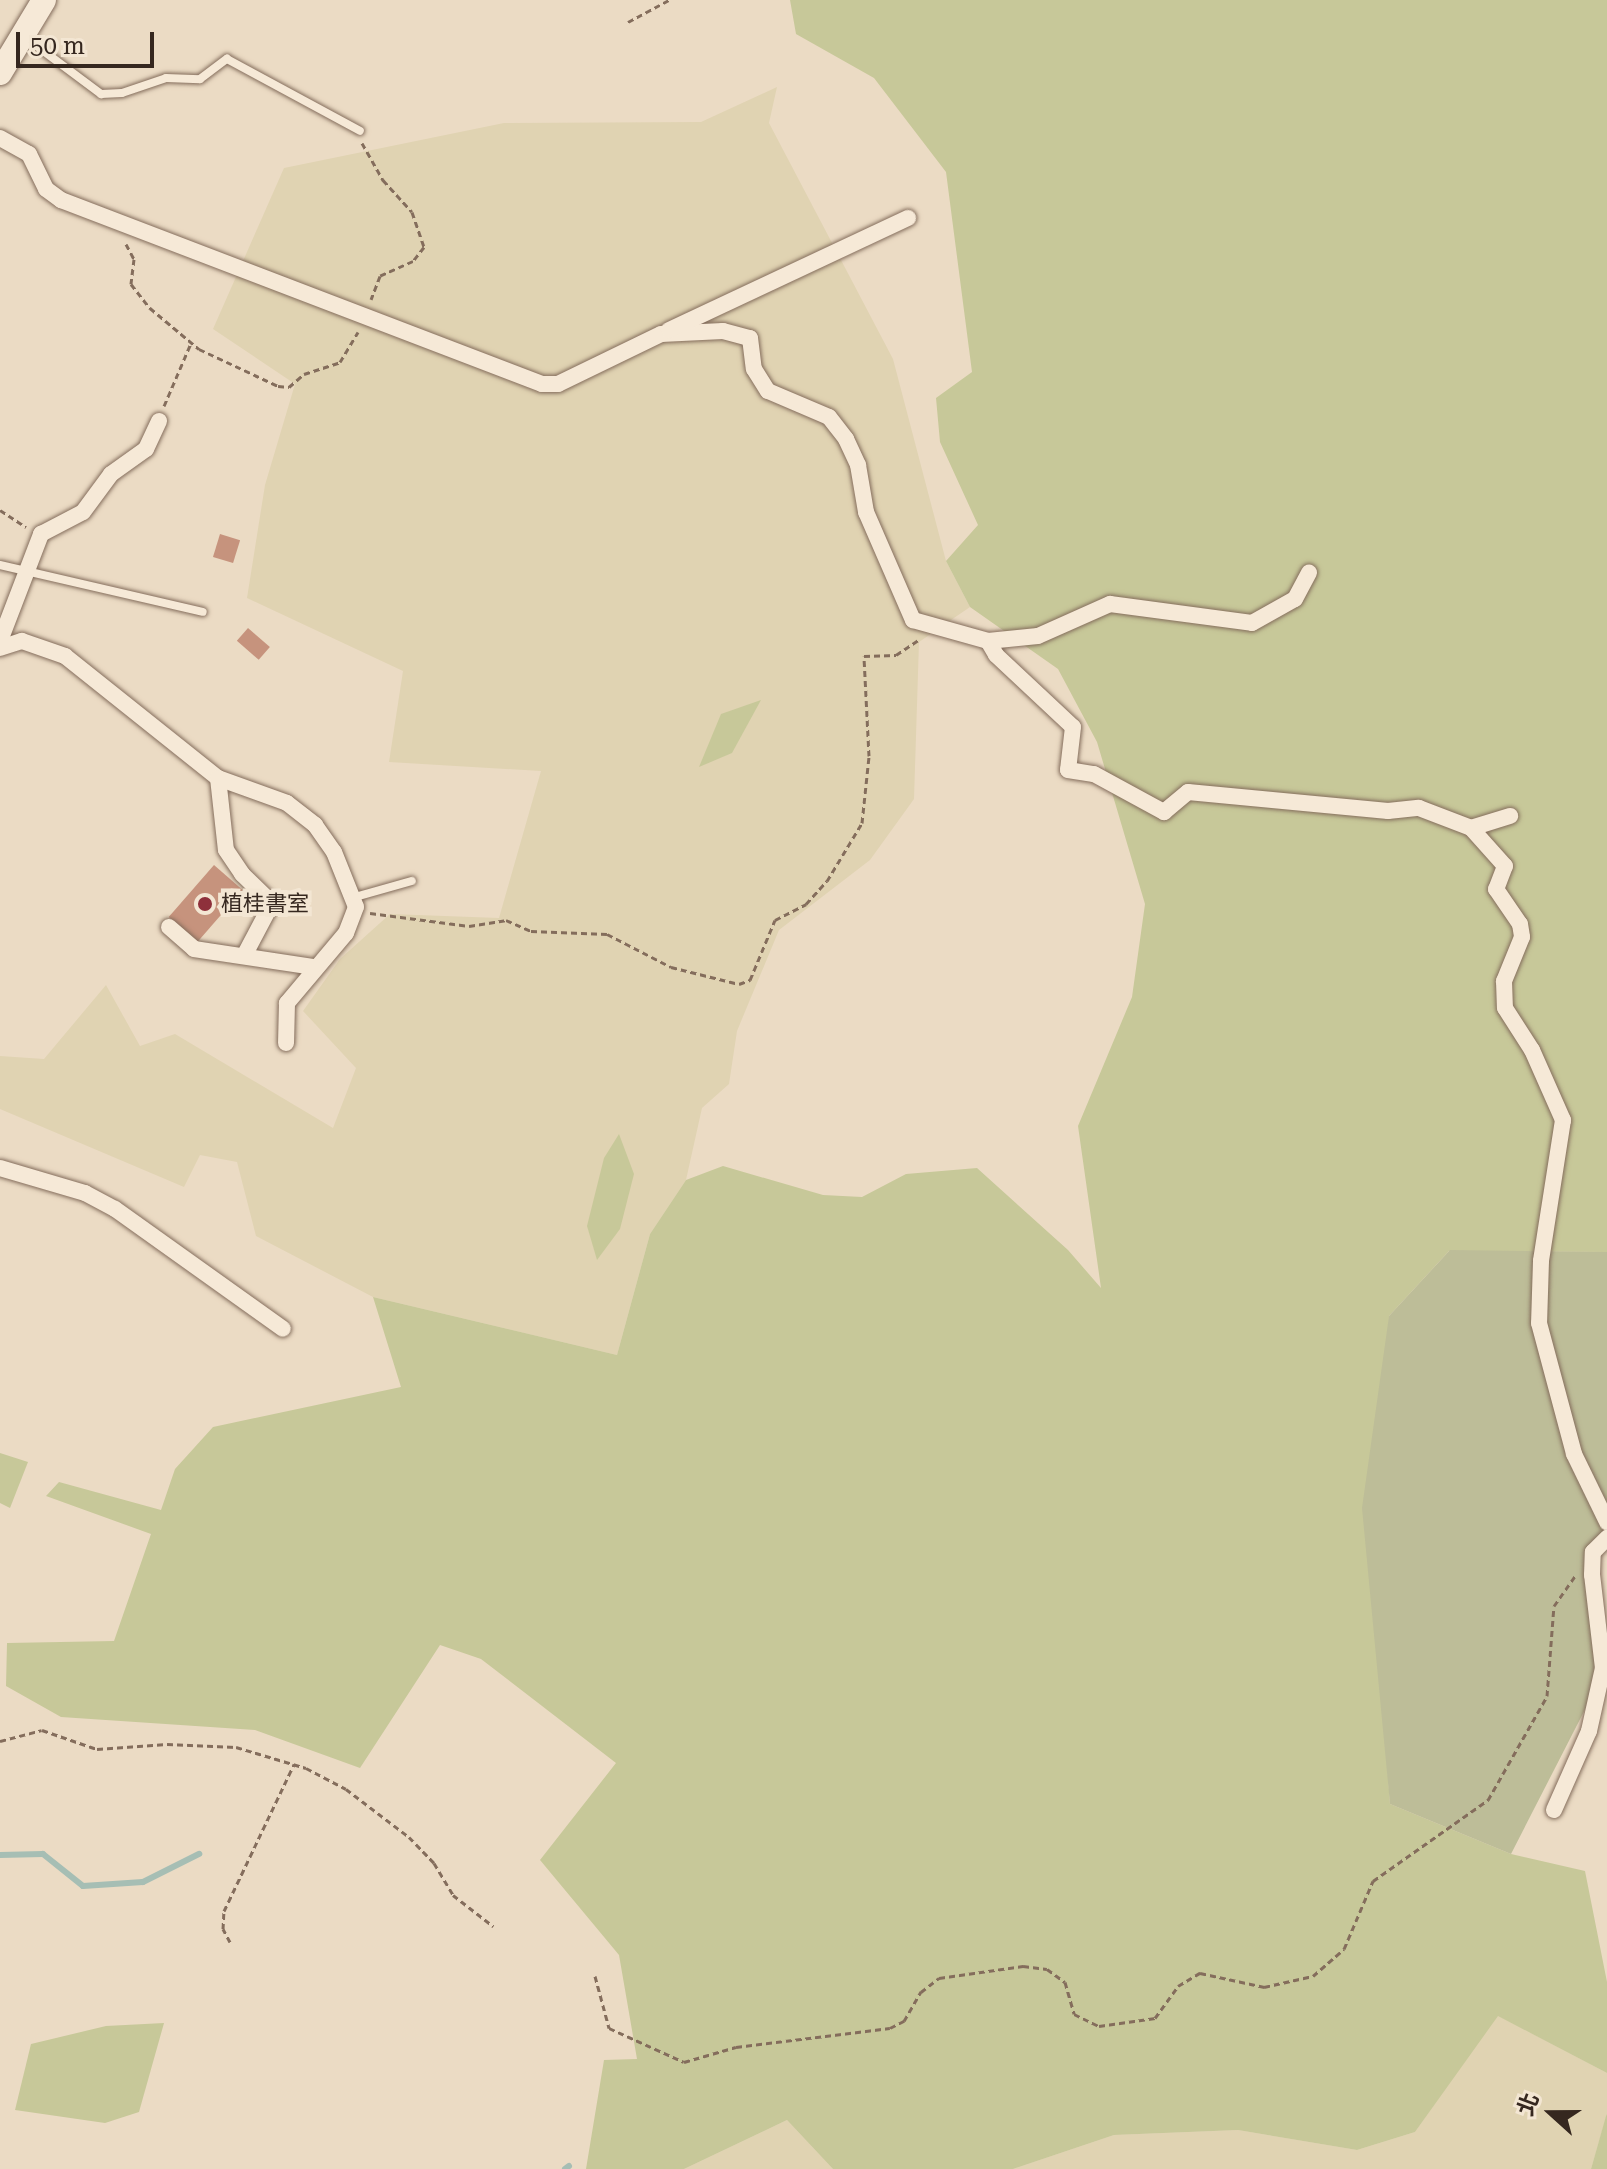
<!DOCTYPE html>
<meta charset="utf-8">
<style>
body{margin:0}
#map{position:relative;width:1607px;height:2169px;overflow:hidden;background:#ebdbc4;font-family:"Roboto Serif","Noto Sans TC",serif}
div>[style]{position:absolute}
[style*='--x']{left:calc(var(--x)*1px);top:calc(var(--y)*1px);width:calc(var(--w)*1px);rotate:calc(var(--a)*1deg)}
.farmland>*{inset:0;background:#e0d3b2}
.green>*{inset:0;background:#c7c899}
.cemetery>*{inset:0;background:#bdbd98}
.stream>*{height:6px;margin:-3px;padding:0 3px;transform-origin:3px;border-radius:3px;background:#a6beb4}
.building>*{inset:0;background:#c6937d;transform-origin:0 0}
.path>*{height:3px;margin-top:-1.5px;transform-origin:0;background:repeating-linear-gradient(90deg,#846d5c 0 6px,transparent 0 10px)}
.roads{filter:drop-shadow(0 0 2px #846d5c) drop-shadow(0 0 2px #846d5c)}
.service>*{height:8px;margin:-4px;padding:0 4px;transform-origin:4px;border-radius:4px;background:#f6e9d7}
.minor>*{height:16px;margin:-8px;padding:0 8px;transform-origin:8px;border-radius:8px;background:#f6e9d7}
.secondary>*{height:24px;margin:-12px;padding:0 12px;transform-origin:12px;border-radius:12px;background:#f6e9d7}
.dots>*{width:22px;height:22px;translate:-50% -50%;box-sizing:border-box;border:4px solid #f3e6d3;border-radius:50%}
span{translate:-50% -50%;white-space:nowrap;text-align:center;line-height:1.15;-webkit-text-stroke:8px #f3e6d3;paint-order:stroke}
.poi-label{font-size:22px;color:#35271f}
.left{translate:0 -50%;text-align:left}
.north{position:absolute;left:1511px;top:2073px;width:80px;height:80px;-webkit-text-stroke:6px #f3e6d3;paint-order:stroke;rotate:291deg;font-size:22px;font-weight:700;line-height:32px;text-align:center;color:#35271f}
.north::after{content:'';display:block;margin:auto;width:28px;height:36px;background:#35271f;clip-path:polygon(50% 0,100% 100%,50% 72%,0 100%)}
.scale{position:absolute;left:16px;top:32px;width:138px;height:36px;box-sizing:border-box;border:4px solid #35271f;border-top:0;padding-left:10px;font-size:24px;line-height:28px;white-space:nowrap;color:#35271f;-webkit-text-stroke:6px #f3e6d3;paint-order:stroke}
</style>
<div id="map">
<div class="farmland">
<i style="clip-path:polygon(777px 87px,769px 123px,893px 359px,946px 561px,970px 607px,919px 642px,914px 799px,870px 860px,779px 930px,737px 1031px,729px 1084px,702px 1108px,686px 1180px,650px 1234px,617px 1355px,373px 1297px,256px 1236px,237px 1162px,200px 1155px,184px 1187px,0 1109px,0 1056px,44px 1059px,106px 985px,140px 1046px,175px 1034px,333px 1128px,356px 1068px,303px 1011px,340px 959px,390px 914px,499px 918px,541px 771px,389px 762px,403px 671px,247px 598px,265px 485px,295px 384px,213px 329px,284px 168px,504px 123px,701px 122px)"></i>
<i style="clip-path:polygon(1497px 2015px,1607px 2073px,1607px 2114px,1591px 2169px,1013px 2169px,1114px 2135px,1238px 2130px,1357px 2150px,1415px 2132px)"></i>
<i style="clip-path:polygon(787px 2120px,833px 2169px,684px 2169px)"></i>
</div>
<div class="green">
<i style="clip-path:polygon(790px 0,1607px 0,1607px 1252px,1449px 1251px,1389px 1316px,1382px 1693px,1390px 1804px,1511px 1854px,1585px 1871px,1607px 1982px,1607px 2073px,1498px 2016px,1415px 2132px,1357px 2150px,1238px 2130px,1114px 2135px,1013px 2169px,833px 2169px,787px 2120px,684px 2169px,586px 2169px,604px 2060px,637px 2059px,619px 1955px,540px 1860px,616px 1763px,481px 1659px,440px 1645px,360px 1768px,255px 1730px,61px 1717px,6px 1686px,7px 1643px,114px 1641px,151px 1534px,46px 1496px,59px 1482px,161px 1510px,175px 1469px,213px 1427px,401px 1387px,373px 1297px,617px 1355px,650px 1234px,686px 1180px,723px 1166px,823px 1195px,862px 1197px,906px 1174px,977px 1168px,1068px 1250px,1101px 1288px,1078px 1126px,1132px 997px,1145px 904px,1097px 742px,1058px 669px,970px 607px,946px 561px,978px 525px,940px 442px,936px 398px,972px 372px,946px 172px,874px 78px,796px 34px)"></i>
<i style="clip-path:polygon(761px 700px,732px 753px,699px 767px,721px 714px)"></i>
<i style="clip-path:polygon(619px 1134px,634px 1174px,620px 1229px,597px 1260px,587px 1226px,604px 1158px)"></i>
<i style="clip-path:polygon(0 1453px,28px 1462px,10px 1508px,0 1503px)"></i>
<i style="clip-path:polygon(164px 2023px,139px 2112px,105px 2123px,15px 2110px,31px 2044px,106px 2026px)"></i>
<i style="clip-path:polygon(1607px 2114px,1607px 2169px,1591px 2169px,1606px 2116px)"></i>
</div>
<div class="cemetery">
<i style="clip-path:polygon(1450px 1250px,1607px 1252px,1607px 1549px,1601px 1552px,1595px 1690px,1511px 1854px,1390px 1804px,1362px 1508px,1389px 1316px)"></i>
</div>
<div class="stream">
<i style="--x:0;--y:1855;--w:43;--a:-1.3"></i>
<i style="--x:43;--y:1854;--w:51;--a:38.7"></i>
<i style="--x:83;--y:1886;--w:60;--a:-3.8"></i>
<i style="--x:143;--y:1882;--w:63;--a:-26.6"></i>
<i style="--x:565;--y:2169;--w:5;--a:-37"></i>
</div>
<div class="building">
<i style="left:220px;top:534px;width:21px;height:24px;rotate:17deg"></i>
<i style="left:248px;top:628px;width:29px;height:17px;rotate:41deg"></i>
<i style="left:214px;top:865px;width:38px;height:69px;rotate:41deg"></i>
</div>
<div class="path">
<i style="--x:628;--y:22;--w:47;--a:-28.2"></i>
<i style="--x:362;--y:143;--w:43;--a:60.4"></i>
<i style="--x:383;--y:180;--w:43;--a:47.8"></i>
<i style="--x:412;--y:212;--w:37;--a:71"></i>
<i style="--x:424;--y:247;--w:18;--a:128"></i>
<i style="--x:413;--y:261;--w:36;--a:156"></i>
<i style="--x:380;--y:276;--w:25;--a:111"></i>
<i style="--x:126;--y:244;--w:17;--a:62"></i>
<i style="--x:134;--y:259;--w:25;--a:97"></i>
<i style="--x:131;--y:284;--w:31;--a:52"></i>
<i style="--x:150;--y:308;--w:64;--a:39.9"></i>
<i style="--x:199;--y:349;--w:87;--a:25.1"></i>
<i style="--x:278;--y:386;--w:11;--a:5"></i>
<i style="--x:289;--y:387;--w:20;--a:-41"></i>
<i style="--x:304;--y:374;--w:38;--a:-18"></i>
<i style="--x:340;--y:362;--w:35;--a:-59"></i>
<i style="--x:164;--y:406;--w:69;--a:-66.8"></i>
<i style="--x:0;--y:510;--w:31;--a:33"></i>
<i style="--x:370;--y:913;--w:100;--a:7.5"></i>
<i style="--x:469;--y:926;--w:37;--a:-9"></i>
<i style="--x:506;--y:920;--w:27;--a:24"></i>
<i style="--x:531;--y:931;--w:76;--a:2.3"></i>
<i style="--x:607;--y:934;--w:72;--a:27.3"></i>
<i style="--x:671;--y:967;--w:70;--a:14"></i>
<i style="--x:739;--y:984;--w:12;--a:-20"></i>
<i style="--x:750;--y:980;--w:65;--a:-67.4"></i>
<i style="--x:775;--y:920;--w:35;--a:-27"></i>
<i style="--x:806;--y:904;--w:31;--a:-48"></i>
<i style="--x:827;--y:881;--w:68;--a:-58.9"></i>
<i style="--x:862;--y:823;--w:67;--a:-84"></i>
<i style="--x:869;--y:756;--w:100;--a:-92.9"></i>
<i style="--x:864;--y:656;--w:32;--a:-2"></i>
<i style="--x:896;--y:655;--w:27;--a:-34"></i>
<i style="--x:0;--y:1741;--w:43;--a:-14.7"></i>
<i style="--x:42;--y:1730;--w:58;--a:19.1"></i>
<i style="--x:97;--y:1749;--w:70;--a:-4.1"></i>
<i style="--x:167;--y:1744;--w:69;--a:2.5"></i>
<i style="--x:236;--y:1747;--w:73;--a:16.7"></i>
<i style="--x:306;--y:1768;--w:45;--a:27.7"></i>
<i style="--x:346;--y:1789;--w:79;--a:37.3"></i>
<i style="--x:409;--y:1837;--w:36;--a:46"></i>
<i style="--x:434;--y:1863;--w:37;--a:59"></i>
<i style="--x:453;--y:1895;--w:51;--a:37.8"></i>
<i style="--x:230;--y:1942;--w:15;--a:-118"></i>
<i style="--x:223;--y:1929;--w:18;--a:-87"></i>
<i style="--x:224;--y:1911;--w:163;--a:-64.5"></i>
<i style="--x:595;--y:1976;--w:54;--a:74.9"></i>
<i style="--x:609;--y:2028;--w:82;--a:24.4"></i>
<i style="--x:684;--y:2062;--w:54;--a:-16.1"></i>
<i style="--x:736;--y:2047;--w:155;--a:-7"></i>
<i style="--x:890;--y:2028;--w:16;--a:-27"></i>
<i style="--x:904;--y:2021;--w:34;--a:-60"></i>
<i style="--x:921;--y:1992;--w:23;--a:-38"></i>
<i style="--x:939;--y:1978;--w:85;--a:-8.1"></i>
<i style="--x:1023;--y:1966;--w:24;--a:7"></i>
<i style="--x:1047;--y:1969;--w:22;--a:36"></i>
<i style="--x:1065;--y:1982;--w:33;--a:74"></i>
<i style="--x:1074;--y:2014;--w:28;--a:26"></i>
<i style="--x:1099;--y:2026;--w:57;--a:-8.1"></i>
<i style="--x:1155;--y:2018;--w:39;--a:-54"></i>
<i style="--x:1178;--y:1986;--w:26;--a:-31"></i>
<i style="--x:1200;--y:1973;--w:66;--a:12.3"></i>
<i style="--x:1264;--y:1987;--w:50;--a:-12.7"></i>
<i style="--x:1313;--y:1976;--w:41;--a:-41.1"></i>
<i style="--x:1344;--y:1949;--w:74;--a:-66.9"></i>
<i style="--x:1373;--y:1881;--w:141;--a:-35.2"></i>
<i style="--x:1488;--y:1800;--w:120;--a:-60.4"></i>
<i style="--x:1547;--y:1696;--w:90;--a:-85.6"></i>
<i style="--x:1554;--y:1606;--w:39;--a:-55"></i>
</div>
<div class="roads">
<div class="service">
<i style="--x:26;--y:38;--w:94;--a:36.7"></i>
<i style="--x:101;--y:94;--w:21;--a:-3"></i>
<i style="--x:122;--y:93;--w:46;--a:-18.8"></i>
<i style="--x:166;--y:78;--w:34;--a:2"></i>
<i style="--x:200;--y:79;--w:34;--a:-37"></i>
<i style="--x:227;--y:59;--w:151;--a:28.4"></i>
<i style="--x:0;--y:565;--w:208;--a:13"></i>
<i style="--x:355;--y:897;--w:59;--a:-15.7"></i>
</div>
<div class="minor">
<i style="--x:0;--y:138;--w:33;--a:29"></i>
<i style="--x:29;--y:154;--w:39;--a:64"></i>
<i style="--x:46;--y:189;--w:19;--a:36"></i>
<i style="--x:61;--y:200;--w:515;--a:20.93"></i>
<i style="--x:542;--y:384;--w:16;--a:0"></i>
<i style="--x:558;--y:384;--w:114;--a:-25.9"></i>
<i style="--x:661;--y:334;--w:62;--a:-2.8"></i>
<i style="--x:723;--y:331;--w:28;--a:15"></i>
<i style="--x:750;--y:338;--w:31;--a:83"></i>
<i style="--x:754;--y:369;--w:26;--a:58"></i>
<i style="--x:768;--y:391;--w:66;--a:23.1"></i>
<i style="--x:829;--y:417;--w:28;--a:52"></i>
<i style="--x:846;--y:439;--w:29;--a:65"></i>
<i style="--x:858;--y:465;--w:48;--a:80.3"></i>
<i style="--x:866;--y:512;--w:118;--a:66.5"></i>
<i style="--x:913;--y:620;--w:78;--a:15.6"></i>
<i style="--x:988;--y:641;--w:16;--a:60"></i>
<i style="--x:996;--y:655;--w:105;--a:43.1"></i>
<i style="--x:1073;--y:727;--w:43;--a:96.6"></i>
<i style="--x:1068;--y:770;--w:26;--a:9"></i>
<i style="--x:1094;--y:774;--w:80;--a:28.5"></i>
<i style="--x:1164;--y:812;--w:31;--a:-40"></i>
<i style="--x:1188;--y:792;--w:201;--a:5.4"></i>
<i style="--x:1388;--y:811;--w:31;--a:-6"></i>
<i style="--x:1419;--y:808;--w:56;--a:21"></i>
<i style="--x:1471;--y:828;--w:51;--a:48.2"></i>
<i style="--x:1505;--y:866;--w:25;--a:111"></i>
<i style="--x:1496;--y:889;--w:42;--a:55.6"></i>
<i style="--x:1520;--y:924;--w:13;--a:81"></i>
<i style="--x:1522;--y:937;--w:48;--a:112.2"></i>
<i style="--x:1504;--y:981;--w:27;--a:88"></i>
<i style="--x:1505;--y:1008;--w:50;--a:57.3"></i>
<i style="--x:1532;--y:1050;--w:77;--a:66.1"></i>
<i style="--x:1563;--y:1120;--w:143;--a:98.9"></i>
<i style="--x:1541;--y:1261;--w:62;--a:91.8"></i>
<i style="--x:1539;--y:1323;--w:136;--a:75"></i>
<i style="--x:1574;--y:1454;--w:76;--a:64.1"></i>
<i style="--x:669;--y:330;--w:264;--a:-25.1"></i>
<i style="--x:0;--y:641;--w:115;--a:-69"></i>
<i style="--x:41;--y:534;--w:47;--a:-27.6"></i>
<i style="--x:83;--y:512;--w:47;--a:-53.6"></i>
<i style="--x:111;--y:474;--w:43;--a:-35.5"></i>
<i style="--x:146;--y:449;--w:31;--a:-65"></i>
<i style="--x:988;--y:641;--w:50;--a:-5.7"></i>
<i style="--x:1038;--y:636;--w:79;--a:-24"></i>
<i style="--x:1110;--y:604;--w:143;--a:7.6"></i>
<i style="--x:1252;--y:623;--w:49;--a:-29.2"></i>
<i style="--x:1295;--y:599;--w:30;--a:-62"></i>
<i style="--x:0;--y:648;--w:23;--a:-18"></i>
<i style="--x:22;--y:641;--w:46;--a:19.2"></i>
<i style="--x:65;--y:656;--w:196;--a:38.6"></i>
<i style="--x:218;--y:778;--w:73;--a:19.9"></i>
<i style="--x:287;--y:803;--w:36;--a:38"></i>
<i style="--x:315;--y:825;--w:33;--a:55"></i>
<i style="--x:334;--y:852;--w:59;--a:68.2"></i>
<i style="--x:356;--y:907;--w:28;--a:111"></i>
<i style="--x:346;--y:933;--w:92;--a:130.1"></i>
<i style="--x:287;--y:1003;--w:40;--a:91.4"></i>
<i style="--x:218;--y:778;--w:72;--a:83.7"></i>
<i style="--x:226;--y:850;--w:29;--a:56"></i>
<i style="--x:242;--y:874;--w:42;--a:44"></i>
<i style="--x:272;--y:903;--w:60;--a:117.8"></i>
<i style="--x:1471;--y:828;--w:41;--a:-17.1"></i>
<i style="--x:169;--y:927;--w:33;--a:41"></i>
<i style="--x:194;--y:949;--w:120;--a:8.6"></i>
<i style="--x:0;--y:1168;--w:89;--a:16.4"></i>
<i style="--x:85;--y:1193;--w:34;--a:28"></i>
<i style="--x:115;--y:1209;--w:206;--a:35.5"></i>
<i style="--x:1554;--y:1810;--w:86;--a:-66.1"></i>
<i style="--x:1589;--y:1731;--w:65;--a:-77.5"></i>
<i style="--x:1603;--y:1668;--w:94;--a:-96.7"></i>
<i style="--x:1592;--y:1575;--w:23;--a:-88"></i>
<i style="--x:1593;--y:1552;--w:20;--a:-45"></i>
</div>
<div class="secondary">
<i style="--x:0;--y:73;--w:85;--a:-58.9"></i>
</div>
</div>
<div class="dots">
<i style="left:205px;top:904px;background:#8e303b"></i>
</div>
<div class="poi-label">
<span class="left" style="left:221px;top:904px">植桂書室</span>
</div>
<div class="north">北</div>
<div class="scale">50 m</div>
</div>
